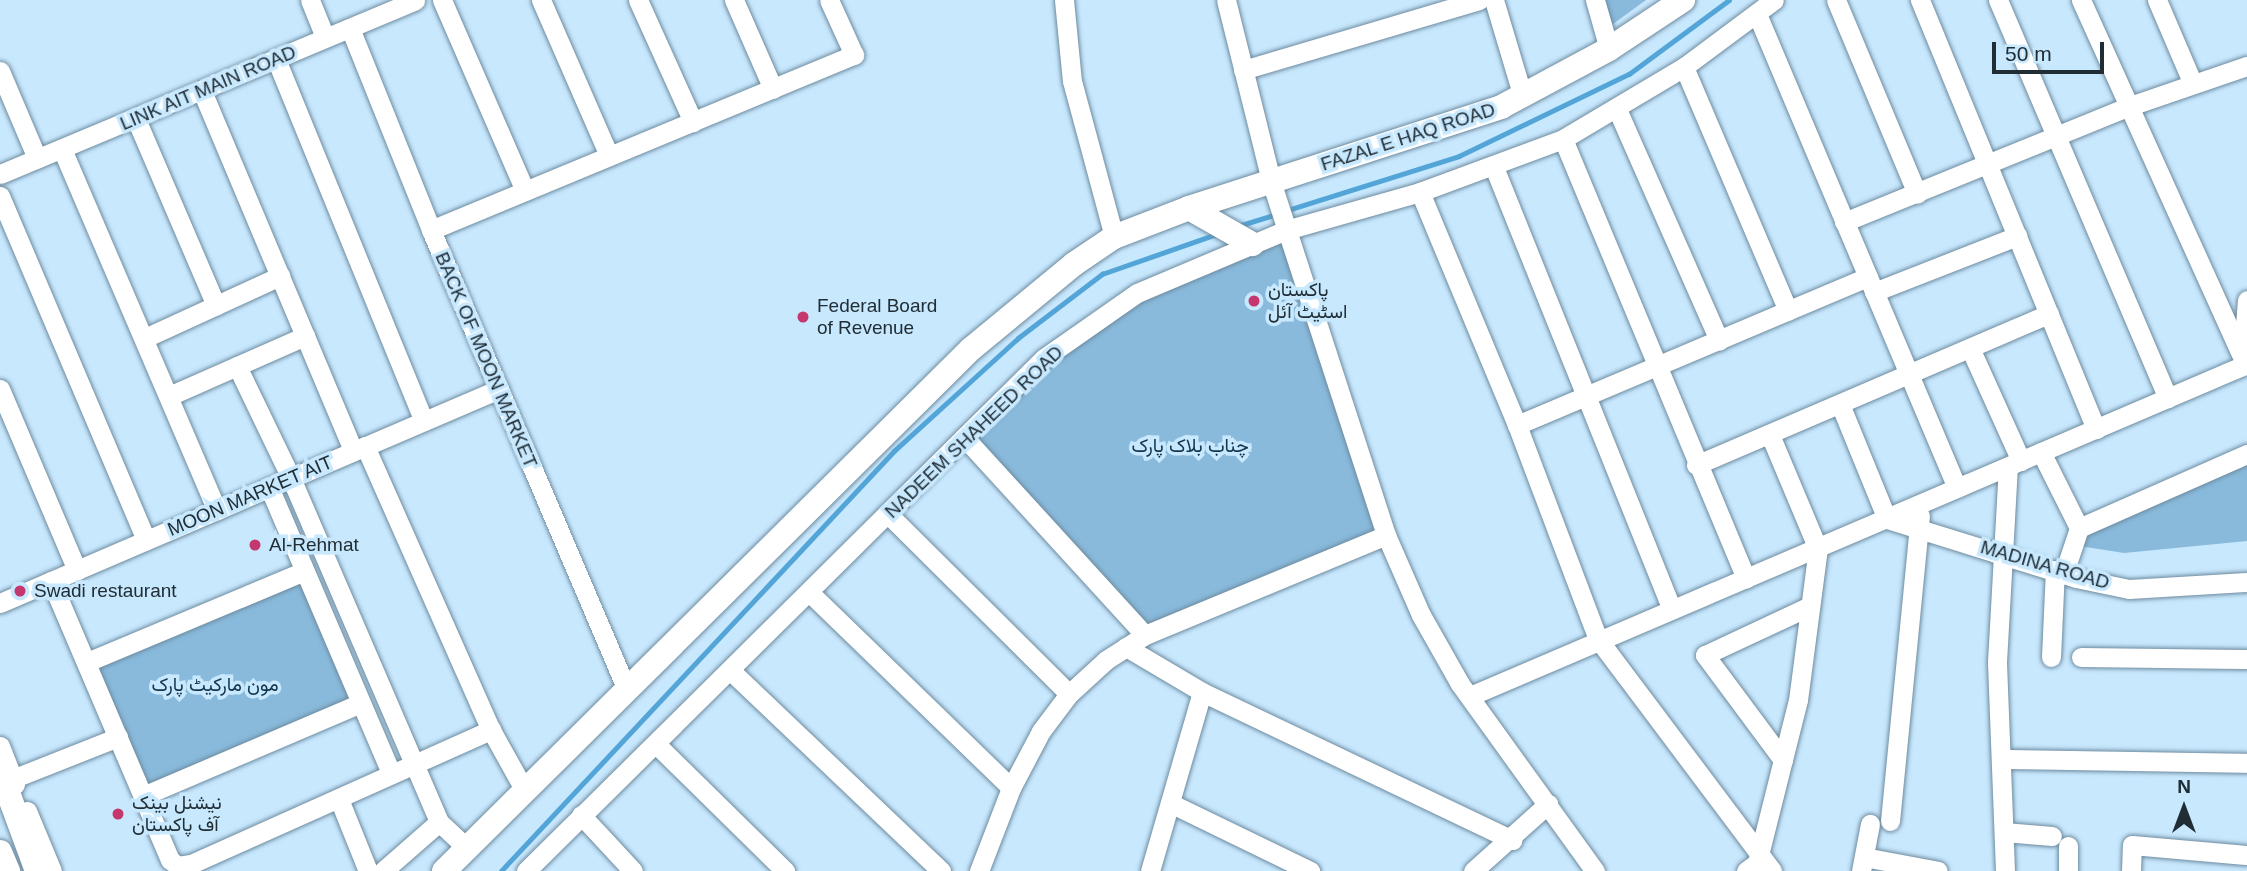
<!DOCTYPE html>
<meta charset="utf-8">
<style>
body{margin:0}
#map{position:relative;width:2247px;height:871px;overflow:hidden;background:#c8e8fe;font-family:Arial,Vazirmatn,sans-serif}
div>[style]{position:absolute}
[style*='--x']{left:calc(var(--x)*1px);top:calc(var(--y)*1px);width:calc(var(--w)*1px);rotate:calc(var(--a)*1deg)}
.green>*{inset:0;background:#89badc;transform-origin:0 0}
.stream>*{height:4.5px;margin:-2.25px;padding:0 2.25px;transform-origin:2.25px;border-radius:2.25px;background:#53a5d8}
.roads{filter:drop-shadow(0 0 2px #6e8b9f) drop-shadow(0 0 2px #6e8b9f)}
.minor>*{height:19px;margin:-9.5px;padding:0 9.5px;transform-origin:9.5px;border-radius:9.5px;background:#fff}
.major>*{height:24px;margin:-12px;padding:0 12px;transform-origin:12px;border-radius:12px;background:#fff}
.dots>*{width:19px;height:19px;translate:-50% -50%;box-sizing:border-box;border:4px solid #c8e8fe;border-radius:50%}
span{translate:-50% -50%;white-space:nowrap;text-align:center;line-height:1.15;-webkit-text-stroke:7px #c8e8fe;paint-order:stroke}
.street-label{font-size:19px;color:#202d35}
.poi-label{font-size:19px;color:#202d35}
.left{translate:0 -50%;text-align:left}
.park-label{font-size:19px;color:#12354b}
.north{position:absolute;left:2149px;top:773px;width:70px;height:70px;-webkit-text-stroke:5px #c8e8fe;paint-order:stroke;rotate:0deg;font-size:19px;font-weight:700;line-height:28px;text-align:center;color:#202d35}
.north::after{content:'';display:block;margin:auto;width:24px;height:32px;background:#202d35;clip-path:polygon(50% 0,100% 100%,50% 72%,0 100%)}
.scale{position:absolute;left:1992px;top:42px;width:112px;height:32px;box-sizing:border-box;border:4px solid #202d35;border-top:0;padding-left:9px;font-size:21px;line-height:24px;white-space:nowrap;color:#202d35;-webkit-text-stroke:5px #c8e8fe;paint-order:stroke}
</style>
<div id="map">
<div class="green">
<i style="clip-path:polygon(1600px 0,1646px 0,1609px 27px)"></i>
<i style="clip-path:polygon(1286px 230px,1386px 535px,1145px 635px,964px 437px,1137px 293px)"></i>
<i style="clip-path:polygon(2247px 454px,2247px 541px,2124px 553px,2073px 545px,2079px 528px)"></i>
<i style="left:298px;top:578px;width:134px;height:221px;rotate:67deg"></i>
</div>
<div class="stream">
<i style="--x:1285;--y:211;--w:182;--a:-17.5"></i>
<i style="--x:1459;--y:156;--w:189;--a:-25.8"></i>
<i style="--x:1629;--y:74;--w:124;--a:-36.5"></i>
<i style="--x:1238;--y:226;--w:41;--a:-17.1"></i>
<i style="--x:501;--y:871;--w:575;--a:-46.9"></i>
<i style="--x:894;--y:451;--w:168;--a:-42.3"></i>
<i style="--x:1018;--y:338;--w:106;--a:-37.3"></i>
<i style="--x:1102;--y:274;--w:122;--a:-19.2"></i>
</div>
<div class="roads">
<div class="minor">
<i style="--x:310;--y:0;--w:40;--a:68"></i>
<i style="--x:442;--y:0;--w:208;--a:66.5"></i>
<i style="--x:541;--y:0;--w:170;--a:66.4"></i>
<i style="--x:638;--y:0;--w:134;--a:65.7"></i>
<i style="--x:734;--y:0;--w:97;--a:66.3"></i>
<i style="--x:1064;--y:0;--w:81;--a:84.4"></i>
<i style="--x:1072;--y:81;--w:162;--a:74.9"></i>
<i style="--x:1226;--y:0;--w:187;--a:76"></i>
<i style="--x:1271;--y:181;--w:372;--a:72"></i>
<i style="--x:1386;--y:535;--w:87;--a:66.4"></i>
<i style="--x:1421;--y:615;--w:79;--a:60.5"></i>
<i style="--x:1460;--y:684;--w:231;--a:54.2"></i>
<i style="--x:1494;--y:0;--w:101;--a:73.4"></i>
<i style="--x:1595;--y:0;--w:51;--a:74.1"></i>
<i style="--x:1836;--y:0;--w:210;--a:67.3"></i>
<i style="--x:1920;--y:0;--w:464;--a:67.7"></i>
<i style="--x:1998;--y:0;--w:433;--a:66.9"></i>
<i style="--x:2081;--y:0;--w:388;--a:65.7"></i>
<i style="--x:2157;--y:0;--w:91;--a:66.8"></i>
<i style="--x:1757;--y:14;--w:514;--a:67.12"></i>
<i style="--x:350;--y:28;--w:218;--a:68.1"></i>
<i style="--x:431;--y:230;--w:500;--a:66.92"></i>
<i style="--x:276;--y:59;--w:391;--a:67.8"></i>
<i style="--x:1684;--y:67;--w:265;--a:66.9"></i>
<i style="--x:1243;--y:70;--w:246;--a:-16.5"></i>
<i style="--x:0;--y:71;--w:95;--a:67"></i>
<i style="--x:202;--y:91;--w:390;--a:67.2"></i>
<i style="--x:1617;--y:109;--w:253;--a:66.2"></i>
<i style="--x:136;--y:119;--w:203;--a:66.8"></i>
<i style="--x:1563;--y:139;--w:476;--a:67.4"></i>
<i style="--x:62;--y:149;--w:393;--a:66.8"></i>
<i style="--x:1494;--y:167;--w:475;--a:68.1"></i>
<i style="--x:0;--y:174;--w:450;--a:-22.7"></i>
<i style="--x:1420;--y:192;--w:252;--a:67.4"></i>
<i style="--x:1517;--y:425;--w:229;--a:69.3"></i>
<i style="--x:1598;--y:639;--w:290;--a:53.1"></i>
<i style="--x:0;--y:196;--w:374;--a:67"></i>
<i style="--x:1844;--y:222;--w:305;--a:-22.1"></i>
<i style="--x:2127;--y:107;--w:127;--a:-18.9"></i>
<i style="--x:431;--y:230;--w:458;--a:-22.5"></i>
<i style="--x:854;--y:55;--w:60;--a:-114.4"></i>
<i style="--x:1874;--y:292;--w:154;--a:-21.4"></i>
<i style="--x:145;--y:338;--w:149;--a:-24.7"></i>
<i style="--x:1970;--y:348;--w:124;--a:65.7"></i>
<i style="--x:237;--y:366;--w:124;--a:64.3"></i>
<i style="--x:291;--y:478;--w:374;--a:66.7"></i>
<i style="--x:439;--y:822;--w:38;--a:43"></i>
<i style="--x:0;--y:389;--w:197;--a:67"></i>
<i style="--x:169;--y:396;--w:149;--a:-23.8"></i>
<i style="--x:1840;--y:404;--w:124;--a:67.8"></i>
<i style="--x:1887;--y:519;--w:198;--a:17.3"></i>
<i style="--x:2076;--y:578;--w:54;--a:11.7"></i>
<i style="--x:2129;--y:589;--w:118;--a:-3.4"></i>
<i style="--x:1517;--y:425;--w:381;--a:-22.9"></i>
<i style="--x:964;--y:437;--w:268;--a:47.6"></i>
<i style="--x:365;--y:446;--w:311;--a:66.1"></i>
<i style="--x:491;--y:730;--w:70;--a:60.9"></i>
<i style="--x:2041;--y:452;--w:85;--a:63.4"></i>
<i style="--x:1696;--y:465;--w:384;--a:-23.2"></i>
<i style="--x:269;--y:487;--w:311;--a:66.9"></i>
<i style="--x:888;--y:514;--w:255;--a:44.8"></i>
<i style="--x:2064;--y:573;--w:47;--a:-71.6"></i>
<i style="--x:2079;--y:528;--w:184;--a:-23.8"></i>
<i style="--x:51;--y:581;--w:303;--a:66.9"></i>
<i style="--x:170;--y:860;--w:10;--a:37"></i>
<i style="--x:178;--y:866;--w:13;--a:-9"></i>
<i style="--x:191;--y:864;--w:329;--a:-24.1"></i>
<i style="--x:809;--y:592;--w:281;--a:44.1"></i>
<i style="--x:0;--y:603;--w:543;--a:-23.21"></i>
<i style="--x:1126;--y:647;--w:88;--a:30.6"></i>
<i style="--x:1202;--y:692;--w:344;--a:25.5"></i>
<i style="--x:2051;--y:657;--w:87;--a:-87.4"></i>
<i style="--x:2081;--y:657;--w:166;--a:0.7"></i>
<i style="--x:87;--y:662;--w:233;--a:-22.7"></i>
<i style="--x:731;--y:671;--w:290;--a:43.6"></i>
<i style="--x:1470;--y:696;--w:840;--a:-23.14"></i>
<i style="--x:2242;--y:366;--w:66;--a:-85.7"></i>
<i style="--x:657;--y:745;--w:180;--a:44.5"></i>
<i style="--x:0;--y:746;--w:41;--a:68.5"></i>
<i style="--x:2002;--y:759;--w:245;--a:0.9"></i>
<i style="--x:1783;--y:760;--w:131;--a:-126.6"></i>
<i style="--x:1705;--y:655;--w:116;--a:-25"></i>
<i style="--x:2;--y:783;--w:125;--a:-21.6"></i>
<i style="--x:143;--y:796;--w:235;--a:-23.1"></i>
<i style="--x:339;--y:799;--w:78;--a:68.1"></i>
<i style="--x:1170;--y:803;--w:156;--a:25.9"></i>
<i style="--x:27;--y:811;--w:65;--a:67.4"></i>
<i style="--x:581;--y:815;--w:76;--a:47.1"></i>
<i style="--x:1890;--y:821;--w:307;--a:-84.4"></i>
<i style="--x:2004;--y:832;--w:48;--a:4.8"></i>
<i style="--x:1864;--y:857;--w:75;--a:10.7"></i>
<i style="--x:383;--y:871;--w:74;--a:-41.2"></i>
<i style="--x:526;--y:871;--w:729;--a:-44.72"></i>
<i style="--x:1044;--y:358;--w:113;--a:-35"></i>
<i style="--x:1137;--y:293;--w:162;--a:-22.9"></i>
<i style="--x:1286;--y:230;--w:139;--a:-15.8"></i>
<i style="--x:1420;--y:192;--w:153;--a:-20.3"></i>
<i style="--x:1563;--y:139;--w:141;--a:-30.8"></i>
<i style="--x:1684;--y:67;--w:112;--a:-36.7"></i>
<i style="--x:979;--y:871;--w:89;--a:-68.9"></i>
<i style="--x:1011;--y:788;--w:64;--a:-62.2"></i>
<i style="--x:1041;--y:731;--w:46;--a:-52.9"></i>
<i style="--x:1069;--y:694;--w:50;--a:-42.6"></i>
<i style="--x:1106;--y:660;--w:46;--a:-32.7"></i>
<i style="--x:1145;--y:635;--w:261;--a:-22.5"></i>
<i style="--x:1150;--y:871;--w:186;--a:-73.8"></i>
<i style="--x:1473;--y:871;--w:101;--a:-41.8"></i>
<i style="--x:1746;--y:871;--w:14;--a:-36"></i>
<i style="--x:1757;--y:863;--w:168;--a:-75.9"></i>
<i style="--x:1798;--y:700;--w:152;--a:-82.5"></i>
<i style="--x:1818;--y:549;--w:124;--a:-112.8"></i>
<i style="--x:1861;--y:871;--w:48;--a:-79.2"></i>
<i style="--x:2005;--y:871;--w:209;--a:-92.2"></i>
<i style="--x:1997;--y:662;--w:195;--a:-86.8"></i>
<i style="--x:2068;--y:871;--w:25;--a:-90"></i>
<i style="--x:2131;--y:871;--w:26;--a:-88"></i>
<i style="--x:2132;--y:845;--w:115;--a:5"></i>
</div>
<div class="major">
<i style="--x:1189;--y:208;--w:73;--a:29.7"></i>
<i style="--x:0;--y:771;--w:107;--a:69.7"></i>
<i style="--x:0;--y:852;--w:21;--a:67"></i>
<i style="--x:444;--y:871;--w:742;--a:-44.73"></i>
<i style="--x:971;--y:349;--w:134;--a:-39.5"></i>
<i style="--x:1074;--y:264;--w:48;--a:-34"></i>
<i style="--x:1114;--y:237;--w:80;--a:-21.1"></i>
<i style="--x:1189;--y:208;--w:328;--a:-17.9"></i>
<i style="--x:1501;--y:107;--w:123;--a:-28.2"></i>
<i style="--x:1609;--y:49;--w:89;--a:-33.5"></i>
</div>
</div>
<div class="dots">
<i style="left:1254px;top:301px;background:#c4386d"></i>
<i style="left:803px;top:317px;background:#c4386d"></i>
<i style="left:255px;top:545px;background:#c4386d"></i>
<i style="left:20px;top:591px;background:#c4386d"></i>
<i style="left:118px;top:814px;background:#c4386d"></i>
</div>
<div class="street-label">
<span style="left:208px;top:88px;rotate:-23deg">LINK AIT MAIN ROAD</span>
<span style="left:1408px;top:137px;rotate:-18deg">FAZAL E HAQ ROAD</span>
<span style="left:486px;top:360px;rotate:67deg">BACK OF MOON MARKET</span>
<span style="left:974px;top:432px;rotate:-44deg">NADEEM SHAHEED ROAD</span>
<span style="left:250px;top:496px;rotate:-23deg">MOON MARKET AIT</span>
<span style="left:2045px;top:565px;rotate:16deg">MADINA ROAD</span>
</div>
<div class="poi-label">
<span class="left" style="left:1268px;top:301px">پاکستان<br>اسٹیٹ آئل</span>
<span class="left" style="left:817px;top:317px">Federal Board<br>of Revenue</span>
<span class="left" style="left:269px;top:545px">Al-Rehmat</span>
<span class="left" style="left:34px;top:591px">Swadi restaurant</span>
<span class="left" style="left:132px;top:814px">نیشنل بینک<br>آف پاکستان</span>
</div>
<div class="park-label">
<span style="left:1190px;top:446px">چناب بلاک پارک</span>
<span style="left:215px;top:685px">مون مارکیٹ پارک</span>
</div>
<div class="north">N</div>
<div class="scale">50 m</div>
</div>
